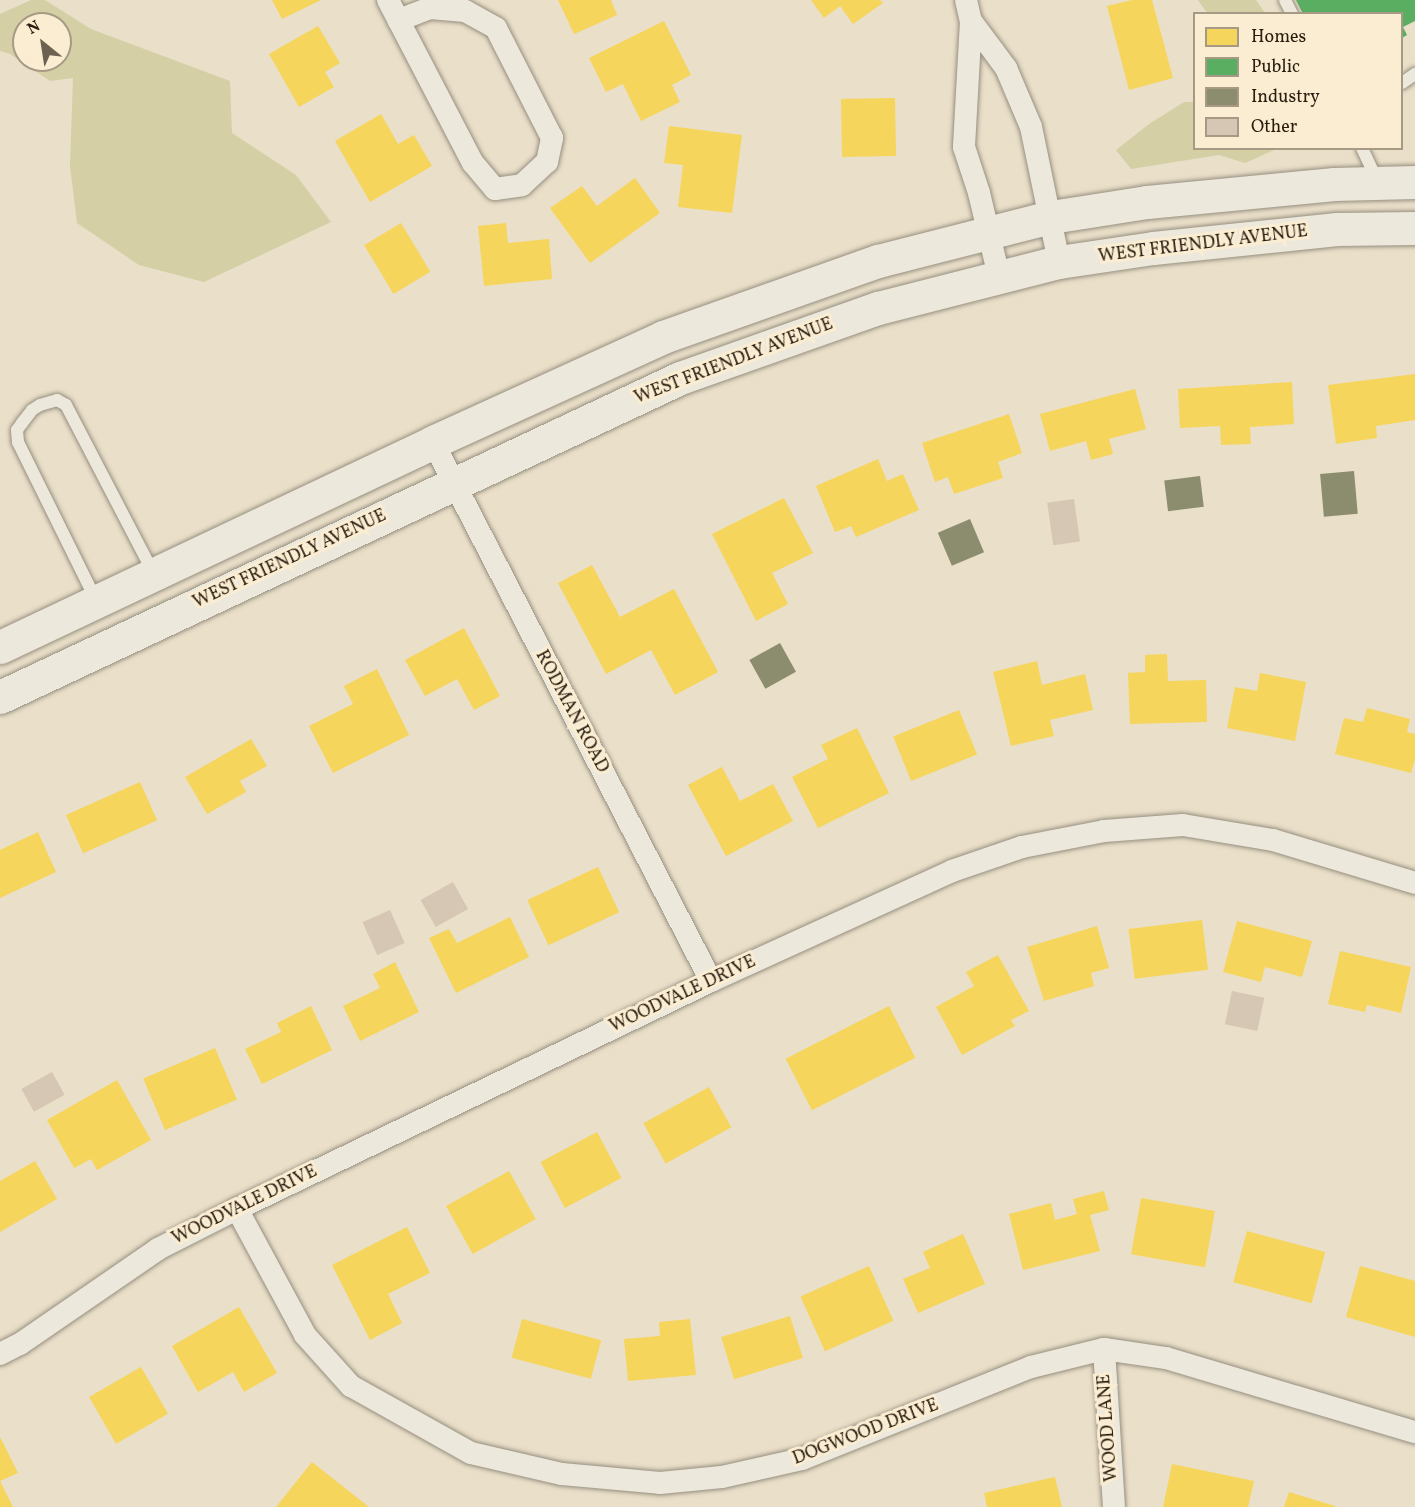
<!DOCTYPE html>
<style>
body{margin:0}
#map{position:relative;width:1415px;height:1507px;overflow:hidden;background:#eadfc8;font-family:Vollkorn,serif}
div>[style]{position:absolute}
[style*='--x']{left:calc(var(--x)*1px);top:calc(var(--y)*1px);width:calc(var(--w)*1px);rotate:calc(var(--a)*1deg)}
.green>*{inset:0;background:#d5cfa6}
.homes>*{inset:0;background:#f6d55c;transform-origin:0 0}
.public>*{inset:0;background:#5aae61}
.industry>*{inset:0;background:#8c8c6e;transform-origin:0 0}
.building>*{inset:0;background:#d6c6b4;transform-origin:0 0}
.roads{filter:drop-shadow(0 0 2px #968f80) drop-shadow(0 0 2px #968f80)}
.lane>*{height:12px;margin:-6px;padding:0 6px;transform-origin:6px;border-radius:6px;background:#ede8dc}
.street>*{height:22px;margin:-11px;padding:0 11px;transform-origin:11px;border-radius:11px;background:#ede8dc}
.secondary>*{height:33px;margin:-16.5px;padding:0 16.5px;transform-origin:16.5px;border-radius:16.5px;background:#ede8dc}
span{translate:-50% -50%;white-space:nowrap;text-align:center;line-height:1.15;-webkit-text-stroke:6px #fbedd2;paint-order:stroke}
.street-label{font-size:18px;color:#291d10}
.legend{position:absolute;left:1193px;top:12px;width:210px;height:138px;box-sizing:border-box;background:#fbedd2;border:2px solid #a79a84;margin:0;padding:8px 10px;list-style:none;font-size:18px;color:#291d10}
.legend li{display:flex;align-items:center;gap:12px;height:30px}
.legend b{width:30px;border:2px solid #a79a84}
.north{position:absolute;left:12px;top:12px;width:60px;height:60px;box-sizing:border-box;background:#fbedd2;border:2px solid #a79a84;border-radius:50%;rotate:330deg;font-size:16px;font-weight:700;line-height:24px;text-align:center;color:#291d10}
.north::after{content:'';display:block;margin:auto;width:21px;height:27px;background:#6d6150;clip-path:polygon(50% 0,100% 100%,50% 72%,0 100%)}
</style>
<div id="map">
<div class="green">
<i style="clip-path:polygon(evenodd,31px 0,45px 0,91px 29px,230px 81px,232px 133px,296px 175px,331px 222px,204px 282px,139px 265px,77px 223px,70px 166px,73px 78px,50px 81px,10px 54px,0 51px,0 14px,31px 0,24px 24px,60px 24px,60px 60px,24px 60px,24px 24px)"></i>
<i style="clip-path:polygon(1198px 0,1256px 0,1265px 13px,1207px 13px)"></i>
<i style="clip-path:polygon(1184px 102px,1194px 102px,1194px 148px,1306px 150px,1274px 150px,1245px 163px,1219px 155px,1131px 169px,1116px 150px,1149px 124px)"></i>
</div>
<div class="homes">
<i style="clip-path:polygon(272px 0,321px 0,282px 19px)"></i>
<i style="clip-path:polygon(558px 0,611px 0,617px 15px,574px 34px)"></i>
<i style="clip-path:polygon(811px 0,880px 0,883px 3px,853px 24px,840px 6px,824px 18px)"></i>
<i style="clip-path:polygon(1132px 0,1152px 0,1173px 78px,1129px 90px,1107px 6px)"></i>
<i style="clip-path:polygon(664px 21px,691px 75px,672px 85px,680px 102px,641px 121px,623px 84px,606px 92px,589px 58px)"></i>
<i style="clip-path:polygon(318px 26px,340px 63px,325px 72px,334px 87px,299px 107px,269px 54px)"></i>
<i style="left:895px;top:98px;width:58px;height:54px;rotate:89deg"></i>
<i style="clip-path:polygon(381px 114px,398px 144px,414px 135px,432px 166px,370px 202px,335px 141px)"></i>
<i style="clip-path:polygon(669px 126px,742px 135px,732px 213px,678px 207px,683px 165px,664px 163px)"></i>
<i style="clip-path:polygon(635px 178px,660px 213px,590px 263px,550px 208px,582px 186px,597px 206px)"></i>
<i style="left:401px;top:223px;width:57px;height:43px;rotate:59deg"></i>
<i style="clip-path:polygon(506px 223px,508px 243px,549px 239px,552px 279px,484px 286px,478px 226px)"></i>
<i style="clip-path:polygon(1415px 374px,1415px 420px,1376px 426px,1377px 438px,1336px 444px,1328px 385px)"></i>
<i style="clip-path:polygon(1292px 382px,1294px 424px,1250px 427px,1251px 444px,1221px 445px,1220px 426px,1180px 428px,1178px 389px)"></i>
<i style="clip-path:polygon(1135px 389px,1146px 429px,1109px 439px,1113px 454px,1091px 460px,1086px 441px,1050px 451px,1040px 414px)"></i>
<i style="clip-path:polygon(1009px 414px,1022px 453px,998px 462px,1003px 478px,954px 494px,948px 477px,935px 482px,922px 443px)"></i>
<i style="clip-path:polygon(878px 459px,887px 481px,903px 474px,919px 510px,856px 537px,851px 526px,835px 532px,816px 486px)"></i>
<i style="clip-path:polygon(784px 498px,813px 553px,772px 573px,788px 604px,756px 621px,712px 534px)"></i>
<i style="clip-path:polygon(592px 565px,620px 617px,674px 589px,718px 672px,675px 695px,651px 650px,606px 674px,558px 583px)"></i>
<i style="clip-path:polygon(464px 628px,500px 696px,474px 710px,457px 679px,425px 696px,405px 660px)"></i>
<i style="clip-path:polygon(1167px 654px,1168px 681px,1206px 680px,1207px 722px,1130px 724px,1128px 673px,1145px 672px,1145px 655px)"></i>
<i style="clip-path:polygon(1037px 661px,1042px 685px,1085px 674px,1093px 710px,1050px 720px,1054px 736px,1011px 746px,993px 672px)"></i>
<i style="clip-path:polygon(377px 669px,409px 735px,333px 773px,309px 726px,353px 704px,344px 686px)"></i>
<i style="clip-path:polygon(1260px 673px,1306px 682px,1295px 741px,1227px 728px,1235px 687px,1257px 691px)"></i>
<i style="clip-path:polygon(1367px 708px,1410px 719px,1407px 732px,1415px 734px,1415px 759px,1411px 773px,1335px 754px,1344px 718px,1363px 722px)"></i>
<i style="left:959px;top:710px;width:48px;height:71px;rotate:68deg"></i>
<i style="clip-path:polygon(857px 728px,889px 793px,818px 828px,792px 777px,828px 759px,821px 745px)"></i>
<i style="clip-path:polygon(251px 739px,267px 766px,240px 781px,246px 792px,207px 814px,185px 777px)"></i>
<i style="clip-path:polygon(722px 767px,740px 801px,773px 784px,793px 821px,726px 856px,688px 785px)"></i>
<i style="left:140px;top:782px;width:42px;height:81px;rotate:66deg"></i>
<i style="clip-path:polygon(38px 832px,56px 872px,0 898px,0 850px)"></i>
<i style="left:598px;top:867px;width:50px;height:78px;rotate:65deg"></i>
<i style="clip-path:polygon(510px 917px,529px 957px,456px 993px,429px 938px,449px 929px,457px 943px)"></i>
<i style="left:1202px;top:920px;width:50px;height:74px;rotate:83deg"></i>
<i style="clip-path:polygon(1237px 921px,1312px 941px,1302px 977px,1265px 967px,1261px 982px,1223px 972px)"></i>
<i style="clip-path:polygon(1097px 926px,1109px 968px,1091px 973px,1094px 986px,1044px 1001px,1027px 947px)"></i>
<i style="clip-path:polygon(1340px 951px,1411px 967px,1401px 1013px,1367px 1005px,1365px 1012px,1328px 1004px)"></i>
<i style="clip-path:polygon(998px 955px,1029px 1011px,1011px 1020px,1015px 1026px,962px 1055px,936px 1007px,974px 986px,966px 972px)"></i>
<i style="clip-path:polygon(395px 962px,419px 1012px,360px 1041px,343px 1006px,380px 988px,373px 974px)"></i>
<i style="clip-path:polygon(311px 1006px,332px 1050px,262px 1084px,245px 1049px,281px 1032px,277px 1023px)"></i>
<i style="left:889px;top:1006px;width:58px;height:116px;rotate:63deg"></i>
<i style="left:215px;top:1048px;width:56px;height:78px;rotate:67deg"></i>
<i style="clip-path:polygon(117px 1080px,151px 1140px,97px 1170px,91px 1159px,74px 1168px,47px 1120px)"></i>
<i style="left:709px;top:1087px;width:46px;height:75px;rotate:61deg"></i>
<i style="left:597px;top:1132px;width:52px;height:64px;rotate:62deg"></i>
<i style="clip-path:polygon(35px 1161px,57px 1199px,0 1232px,0 1181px)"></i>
<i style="left:509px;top:1171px;width:55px;height:72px;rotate:61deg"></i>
<i style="clip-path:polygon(1104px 1191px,1109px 1210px,1090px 1215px,1100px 1251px,1023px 1270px,1009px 1214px,1051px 1203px,1055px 1220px,1077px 1214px,1073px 1199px)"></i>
<i style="left:1141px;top:1198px;width:75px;height:57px;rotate:10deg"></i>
<i style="clip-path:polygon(407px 1227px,430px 1273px,388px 1294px,402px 1323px,370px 1340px,332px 1265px)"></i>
<i style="left:1247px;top:1231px;width:81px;height:53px;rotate:15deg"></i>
<i style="clip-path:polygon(963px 1234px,985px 1284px,918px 1313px,903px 1279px,930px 1268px,923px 1252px)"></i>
<i style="left:869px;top:1266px;width:60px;height:75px;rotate:66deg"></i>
<i style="clip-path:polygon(1360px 1266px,1415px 1281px,1415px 1337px,1346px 1317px)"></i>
<i style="clip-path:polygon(239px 1307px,277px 1373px,244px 1392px,233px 1372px,198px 1392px,172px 1346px)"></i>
<i style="left:790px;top:1316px;width:44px;height:72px;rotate:73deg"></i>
<i style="left:522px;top:1319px;width:82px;height:40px;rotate:15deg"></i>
<i style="clip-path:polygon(690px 1319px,696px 1375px,628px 1381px,624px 1339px,660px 1336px,659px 1322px)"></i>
<i style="left:141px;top:1367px;width:54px;height:60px;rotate:60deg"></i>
<i style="clip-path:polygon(0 1437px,18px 1473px,0 1481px,13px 1507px,0 1507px)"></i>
<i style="clip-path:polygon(312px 1462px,369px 1507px,276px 1507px)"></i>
<i style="clip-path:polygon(1172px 1464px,1254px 1481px,1248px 1507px,1163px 1507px)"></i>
<i style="clip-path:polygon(1055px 1477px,1062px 1507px,987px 1507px,984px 1493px)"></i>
<i style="clip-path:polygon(1289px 1492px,1335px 1506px,1335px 1507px,1284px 1507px)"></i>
</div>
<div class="public">
<i style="clip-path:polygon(1296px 0,1415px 0,1415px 21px,1403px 27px,1407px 35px,1402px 38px,1402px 14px,1303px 14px)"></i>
</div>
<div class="industry">
<i style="left:1354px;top:471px;width:43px;height:34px;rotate:85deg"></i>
<i style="left:1200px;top:476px;width:31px;height:36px;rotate:83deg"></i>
<i style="left:970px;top:519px;width:36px;height:35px;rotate:67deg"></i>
<i style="left:780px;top:643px;width:33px;height:35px;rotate:61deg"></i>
</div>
<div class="building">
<i style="left:1074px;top:499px;width:43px;height:27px;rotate:82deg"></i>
<i style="left:453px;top:882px;width:31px;height:37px;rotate:61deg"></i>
<i style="left:390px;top:910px;width:36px;height:30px;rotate:66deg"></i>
<i style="left:1232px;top:991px;width:33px;height:34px;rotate:12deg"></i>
<i style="left:52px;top:1072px;width:26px;height:35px;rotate:61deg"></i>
</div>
<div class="roads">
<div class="lane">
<i style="--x:1285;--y:0;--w:16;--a:63"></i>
<i style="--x:1402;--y:83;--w:16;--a:-35"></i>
<i style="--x:1362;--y:148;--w:35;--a:65"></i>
<i style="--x:96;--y:600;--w:176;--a:-116.3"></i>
<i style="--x:18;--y:442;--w:12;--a:-95"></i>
<i style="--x:17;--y:430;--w:9;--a:-54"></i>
<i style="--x:22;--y:423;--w:16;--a:-52"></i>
<i style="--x:32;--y:410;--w:9;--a:-32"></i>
<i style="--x:40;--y:405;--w:18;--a:-16"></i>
<i style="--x:57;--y:400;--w:10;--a:29"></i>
<i style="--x:66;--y:405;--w:188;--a:62.5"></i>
</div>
<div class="street">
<i style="--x:388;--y:0;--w:184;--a:62.5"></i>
<i style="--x:473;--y:163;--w:34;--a:50"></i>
<i style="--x:495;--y:189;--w:27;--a:-8"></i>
<i style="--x:522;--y:185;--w:34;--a:-43"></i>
<i style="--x:547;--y:162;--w:25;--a:-78"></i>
<i style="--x:552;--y:138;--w:123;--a:-117"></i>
<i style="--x:496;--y:28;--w:35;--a:-151"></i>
<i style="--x:465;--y:11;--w:35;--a:-175"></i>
<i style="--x:430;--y:8;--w:34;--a:159"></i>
<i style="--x:966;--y:0;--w:22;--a:77"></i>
<i style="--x:971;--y:21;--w:126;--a:93.2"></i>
<i style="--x:964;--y:147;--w:48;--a:71.9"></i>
<i style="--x:979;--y:193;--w:85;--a:76.5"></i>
<i style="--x:971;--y:21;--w:59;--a:53.3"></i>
<i style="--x:1006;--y:68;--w:64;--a:67"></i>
<i style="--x:1031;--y:127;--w:138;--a:78.3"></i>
<i style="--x:433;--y:442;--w:606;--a:62.72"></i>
<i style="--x:237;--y:1209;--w:143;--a:61.6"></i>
<i style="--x:305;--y:1335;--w:69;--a:48"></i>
<i style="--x:351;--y:1386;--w:137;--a:29.2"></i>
<i style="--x:471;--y:1453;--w:93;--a:13"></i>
<i style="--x:562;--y:1474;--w:98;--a:5.2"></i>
<i style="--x:660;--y:1483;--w:62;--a:-5.5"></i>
<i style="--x:722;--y:1477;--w:82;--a:-12.7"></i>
<i style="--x:802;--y:1459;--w:247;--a:-21.9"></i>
<i style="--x:1031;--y:1367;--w:75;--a:-13.9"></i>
<i style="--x:1104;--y:1349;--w:63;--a:8.3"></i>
<i style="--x:1166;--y:1358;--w:260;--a:16.6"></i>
<i style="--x:1104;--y:1349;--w:158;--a:86.4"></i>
<i style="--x:0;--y:1354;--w:22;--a:-27"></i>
<i style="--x:20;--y:1344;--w:168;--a:-34.5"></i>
<i style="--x:158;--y:1249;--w:89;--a:-26.9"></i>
<i style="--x:237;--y:1209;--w:526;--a:-25.69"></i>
<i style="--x:711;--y:981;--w:265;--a:-24.5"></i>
<i style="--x:952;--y:871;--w:74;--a:-18.9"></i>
<i style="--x:1022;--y:847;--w:84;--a:-11"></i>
<i style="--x:1104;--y:831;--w:79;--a:-4.3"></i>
<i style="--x:1183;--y:825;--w:91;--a:9.5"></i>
<i style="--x:1273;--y:840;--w:148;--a:16.8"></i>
</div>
<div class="secondary">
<i style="--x:0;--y:647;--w:479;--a:-25.3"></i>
<i style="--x:433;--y:442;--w:253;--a:-24.5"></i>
<i style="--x:663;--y:337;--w:228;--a:-19.5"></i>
<i style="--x:878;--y:261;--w:179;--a:-14.3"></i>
<i style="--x:1051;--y:217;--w:97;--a:-8.9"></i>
<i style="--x:1147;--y:202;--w:188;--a:-5.5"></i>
<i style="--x:1334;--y:184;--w:81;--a:-1.4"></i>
<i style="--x:0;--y:697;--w:751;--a:-25.13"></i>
<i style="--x:680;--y:378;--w:210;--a:-19.5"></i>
<i style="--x:878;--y:308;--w:187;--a:-14.3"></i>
<i style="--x:1059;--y:262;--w:95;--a:-8.5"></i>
<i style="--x:1153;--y:248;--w:185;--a:-5.9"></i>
<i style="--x:1337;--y:229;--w:78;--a:-0.7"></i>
</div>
</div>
<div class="street-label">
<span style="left:1203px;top:245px;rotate:-7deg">WEST FRIENDLY AVENUE</span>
<span style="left:734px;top:362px;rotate:-21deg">WEST FRIENDLY AVENUE</span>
<span style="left:290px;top:560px;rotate:-25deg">WEST FRIENDLY AVENUE</span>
<span style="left:571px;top:712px;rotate:62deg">RODMAN ROAD</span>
<span style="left:683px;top:995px;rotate:-25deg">WOODVALE DRIVE</span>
<span style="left:245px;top:1206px;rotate:-26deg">WOODVALE DRIVE</span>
<span style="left:1109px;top:1428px;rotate:-94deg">WOOD LANE</span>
<span style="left:866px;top:1433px;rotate:-21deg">DOGWOOD DRIVE</span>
</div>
<ul class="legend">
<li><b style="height:16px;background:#f6d55c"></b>Homes</li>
<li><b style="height:16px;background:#5aae61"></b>Public</li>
<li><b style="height:16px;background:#8c8c6e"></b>Industry</li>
<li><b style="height:16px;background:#d6c6b4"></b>Other</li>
</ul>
<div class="north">N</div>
</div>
